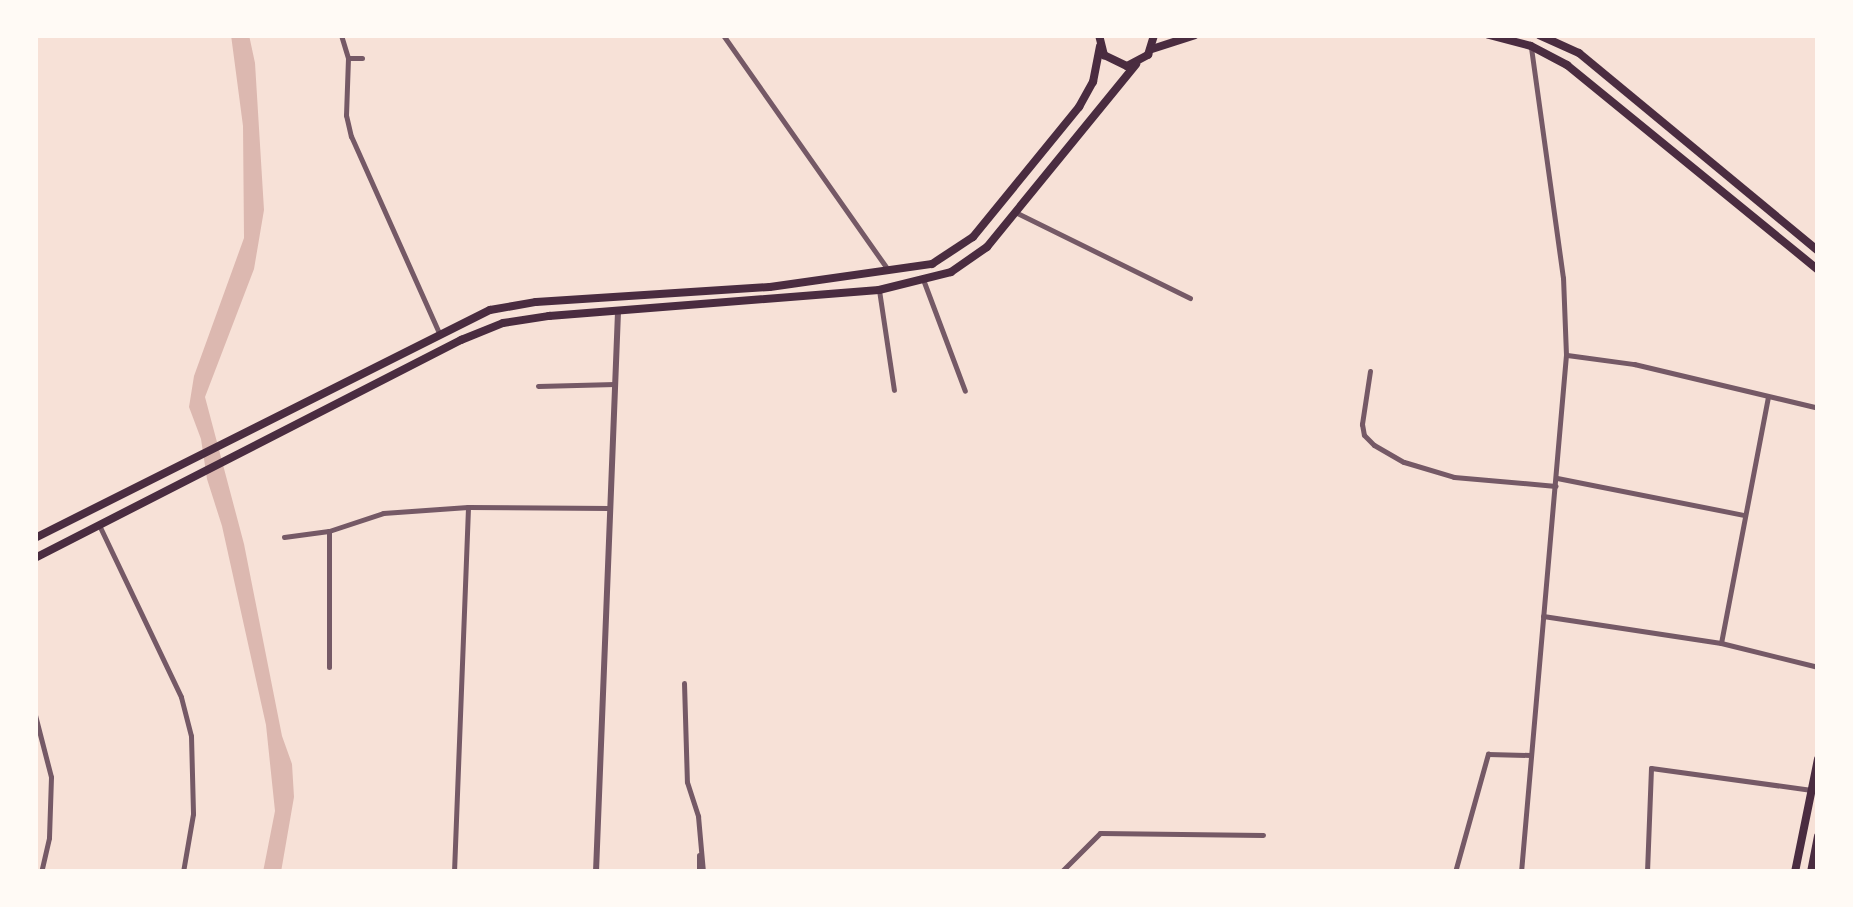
<!DOCTYPE html>
<style>
body{margin:0}
#map{position:relative;width:1853px;height:907px;overflow:hidden;background:#f7e1d7;font-family:Merriweather,serif}
div>[style]{position:absolute}
[style*='--x']{left:calc(var(--x)*1px);top:calc(var(--y)*1px);width:calc(var(--w)*1px);rotate:calc(var(--a)*1deg)}
.water>*{inset:0;background:#dcb8b0}
.minor>*{height:5px;margin:-2.5px;padding:0 2.5px;transform-origin:2.5px;border-radius:2.5px;background:#755966}
.tertiary>*{height:6px;margin:-3px;padding:0 3px;transform-origin:3px;border-radius:3px;background:#755966}
.secondary>*{height:8px;margin:-4px;padding:0 4px;transform-origin:4px;border-radius:4px;background:#4a2c40}
span{translate:-50% -50%;white-space:nowrap;text-align:center;line-height:1.15;-webkit-text-stroke:9px #fffaf5;paint-order:stroke}
.frame{position:absolute;inset:0;border:38px solid #fffaf5;pointer-events:none}
</style>
<div id="map">
<div class="water">
<i style="clip-path:polygon(231px 35px,249px 35px,255px 63px,264px 210px,254px 269px,205px 397px,244px 544px,282px 736px,292px 764px,294px 797px,281px 872px,263px 872px,275px 811px,266px 725px,222px 526px,207px 479px,201px 439px,189px 407px,194px 376px,244px 238px,243px 126px)"></i>
</div>
<div class="minor">
<i style="--x:341;--y:35;--w:24;--a:73"></i>
<i style="--x:723;--y:35;--w:287;--a:54.9"></i>
<i style="--x:362;--y:58;--w:14;--a:180"></i>
<i style="--x:348;--y:58;--w:57;--a:92"></i>
<i style="--x:346;--y:115;--w:22;--a:77"></i>
<i style="--x:351;--y:136;--w:216;--a:65.9"></i>
<i style="--x:1015;--y:212;--w:195;--a:26.2"></i>
<i style="--x:924;--y:282;--w:116;--a:69.4"></i>
<i style="--x:879;--y:290;--w:101;--a:81.5"></i>
<i style="--x:1567;--y:355;--w:68;--a:7.7"></i>
<i style="--x:1634;--y:364;--w:189;--a:13.4"></i>
<i style="--x:1370;--y:371;--w:54;--a:98.6"></i>
<i style="--x:1362;--y:424;--w:11;--a:80"></i>
<i style="--x:1364;--y:435;--w:14;--a:45"></i>
<i style="--x:1374;--y:445;--w:34;--a:30"></i>
<i style="--x:1404;--y:462;--w:52;--a:16.7"></i>
<i style="--x:1454;--y:477;--w:102;--a:5"></i>
<i style="--x:538;--y:386;--w:77;--a:-1.5"></i>
<i style="--x:1557;--y:478;--w:191;--a:11.2"></i>
<i style="--x:100;--y:527;--w:188;--a:64.5"></i>
<i style="--x:181;--y:697;--w:40;--a:75.6"></i>
<i style="--x:191;--y:736;--w:78;--a:88.5"></i>
<i style="--x:193;--y:814;--w:59;--a:99.8"></i>
<i style="--x:284;--y:537;--w:45;--a:-7.6"></i>
<i style="--x:1543;--y:616;--w:180;--a:8.6"></i>
<i style="--x:1721;--y:643;--w:100;--a:13.9"></i>
<i style="--x:1721;--y:643;--w:251;--a:-79.2"></i>
<i style="--x:329;--y:667;--w:136;--a:-90"></i>
<i style="--x:329;--y:531;--w:57;--a:-18.4"></i>
<i style="--x:383;--y:513;--w:85;--a:-4"></i>
<i style="--x:468;--y:507;--w:141;--a:0.4"></i>
<i style="--x:684;--y:683;--w:99;--a:88.3"></i>
<i style="--x:687;--y:782;--w:36;--a:72"></i>
<i style="--x:698;--y:816;--w:56;--a:84.9"></i>
<i style="--x:35;--y:715;--w:64;--a:75.5"></i>
<i style="--x:51;--y:777;--w:61;--a:91.9"></i>
<i style="--x:49;--y:838;--w:35;--a:103"></i>
<i style="--x:454;--y:872;--w:365;--a:-87.8"></i>
<i style="--x:699;--y:872;--w:17;--a:-90"></i>
<i style="--x:1061;--y:872;--w:55;--a:-45"></i>
<i style="--x:1100;--y:833;--w:163;--a:0.7"></i>
<i style="--x:1455;--y:872;--w:123;--a:-74.4"></i>
<i style="--x:1488;--y:754;--w:42;--a:1.4"></i>
<i style="--x:1521;--y:872;--w:519;--a:-85.03"></i>
<i style="--x:1566;--y:355;--w:77;--a:-92.2"></i>
<i style="--x:1563;--y:278;--w:234;--a:-97.9"></i>
<i style="--x:1647;--y:872;--w:104;--a:-87.8"></i>
<i style="--x:1651;--y:768;--w:162;--a:7.8"></i>
</div>
<div class="tertiary">
<i style="--x:596;--y:872;--w:559;--a:-87.75"></i>
</div>
<div class="secondary">
<i style="--x:1099;--y:35;--w:21;--a:76"></i>
<i style="--x:1104;--y:55;--w:25;--a:26"></i>
<i style="--x:1127;--y:66;--w:24;--a:-28"></i>
<i style="--x:1148;--y:55;--w:21;--a:-73"></i>
<i style="--x:1489;--y:35;--w:43;--a:14.7"></i>
<i style="--x:1531;--y:46;--w:41;--a:27.8"></i>
<i style="--x:1567;--y:65;--w:324;--a:39.2"></i>
<i style="--x:1539;--y:35;--w:44;--a:24.2"></i>
<i style="--x:1579;--y:53;--w:310;--a:39.6"></i>
<i style="--x:1152;--y:49;--w:45;--a:-18"></i>
<i style="--x:35;--y:538;--w:509;--a:-26.62"></i>
<i style="--x:490;--y:310;--w:47;--a:-9.9"></i>
<i style="--x:536;--y:302;--w:234;--a:-3.7"></i>
<i style="--x:770;--y:287;--w:164;--a:-8.1"></i>
<i style="--x:932;--y:264;--w:49;--a:-33.4"></i>
<i style="--x:973;--y:237;--w:168;--a:-50.8"></i>
<i style="--x:1079;--y:107;--w:29;--a:-61"></i>
<i style="--x:1093;--y:82;--w:36;--a:-79"></i>
<i style="--x:35;--y:558;--w:479;--a:-27.1"></i>
<i style="--x:461;--y:340;--w:45;--a:-22"></i>
<i style="--x:503;--y:323;--w:47;--a:-8.7"></i>
<i style="--x:549;--y:316;--w:331;--a:-4.5"></i>
<i style="--x:879;--y:290;--w:74;--a:-14"></i>
<i style="--x:951;--y:272;--w:44;--a:-34.8"></i>
<i style="--x:987;--y:247;--w:236;--a:-50.8"></i>
<i style="--x:1795;--y:872;--w:115;--a:-78.5"></i>
<i style="--x:1811;--y:872;--w:36;--a:-79"></i>
</div>
<div class="frame"></div>
</div>
